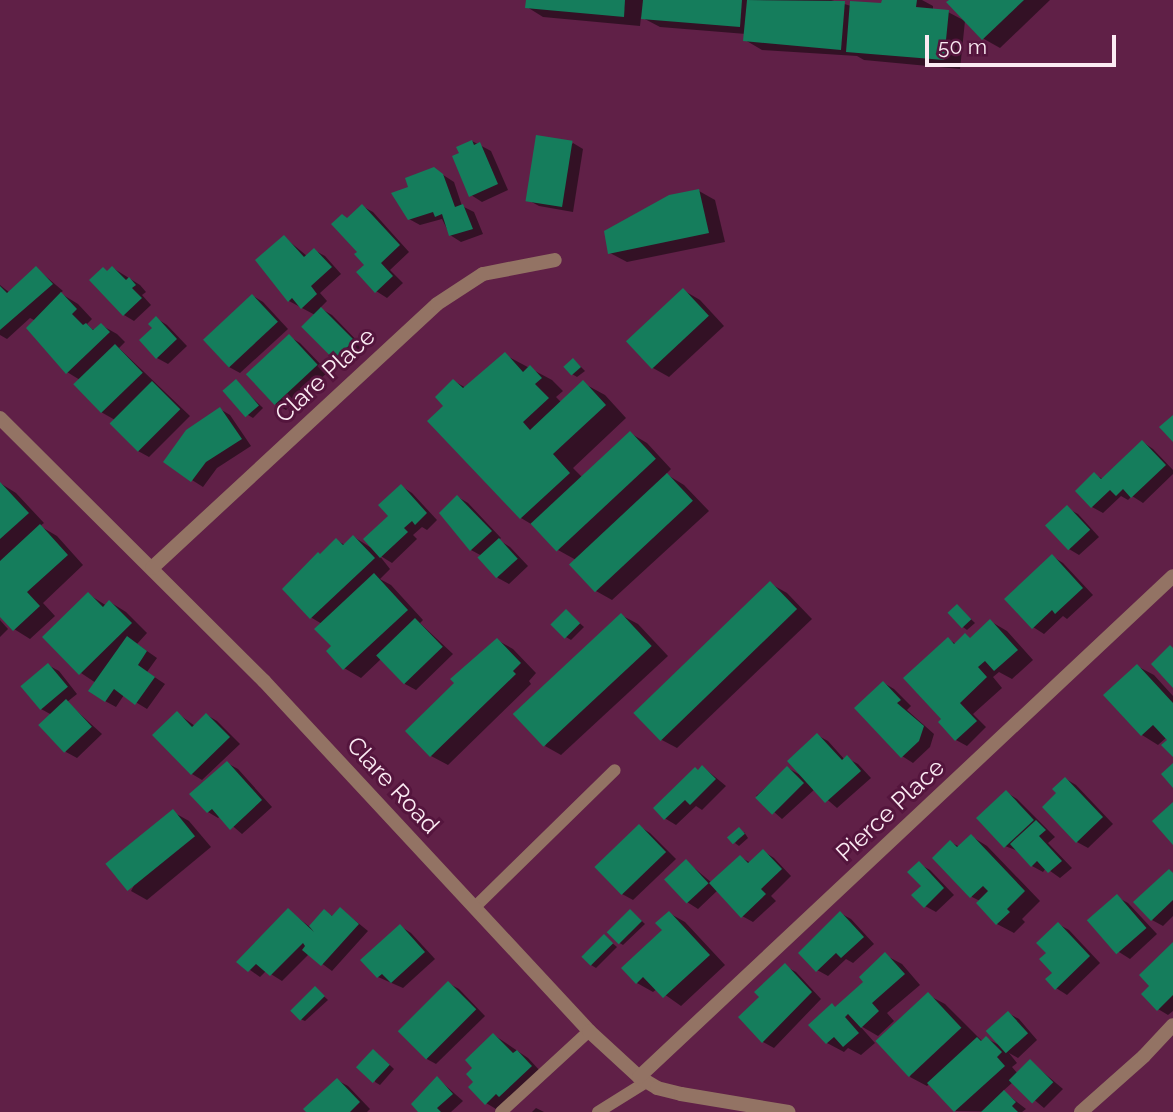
<!DOCTYPE html>
<style>
body{margin:0}
#map{position:relative;width:1173px;height:1112px;overflow:hidden;background:#602047;font-family:Raleway,sans-serif}
div>[style]{position:absolute}
[style*='--x']{left:calc(var(--x)*1px);top:calc(var(--y)*1px);width:calc(var(--w)*1px);rotate:calc(var(--a)*1deg)}
.shadow>*{inset:0;background:#0007}
.building>*{inset:0;background:#157d5c;transform-origin:0 0}
.service>*{height:12px;margin:-6px;padding:0 6px;transform-origin:6px;border-radius:6px;background:#937364}
.minor>*{height:14px;margin:-7px;padding:0 7px;transform-origin:7px;border-radius:7px;background:#937364}
span{translate:-50% -50%;white-space:nowrap;text-align:center;line-height:1.15;-webkit-text-stroke:6px #54153d;paint-order:stroke}
.street-label{font-size:24px;color:#fbebf3}
.scale{position:absolute;left:925px;top:35px;width:191px;height:32px;box-sizing:border-box;border:4px solid #fbebf3;border-top:0;padding-left:9px;font-size:21px;line-height:24px;white-space:nowrap;color:#fbebf3;-webkit-text-stroke:5px #54153d;paint-order:stroke}
</style>
<div id="map">
<div class="shadow">
<i style="clip-path:polygon(527px 0,831px 0,851px 6px,883px 5px,884px 0,922px 0,933px 6px,933px 10px,948px 12px,965px 21px,960px 69px,864px 60px,857px 56px,762px 50px,745px 40px,746px 34px,660px 27px,641px 17px,640px 26px,543px 17px,527px 7px)"></i>
<i style="clip-path:polygon(951px 0,1050px 0,1000px 48px,984px 39px,948px 2px)"></i>
<i style="clip-path:polygon(472px 141px,491px 151px,508px 190px,482px 202px,471px 195px,461px 154px)"></i>
<i style="clip-path:polygon(573px 143px,583px 149px,573px 212px,539px 206px,528px 200px)"></i>
<i style="clip-path:polygon(434px 169px,454px 182px,462px 206px,474px 212px,483px 234px,461px 242px,450px 235px,442px 219px,420px 225px,409px 219px,410px 188px)"></i>
<i style="clip-path:polygon(699px 191px,715px 200px,725px 242px,627px 262px,610px 253px)"></i>
<i style="clip-path:polygon(362px 206px,373px 212px,409px 252px,390px 270px,403px 283px,387px 298px,376px 291px,348px 220px)"></i>
<i style="clip-path:polygon(284px 237px,307px 256px,314px 250px,325px 256px,341px 274px,320px 293px,327px 301px,320px 308px,332px 315px,363px 347px,345px 365px,335px 358px,315px 315px,289px 301px)"></i>
<i style="clip-path:polygon(36px 268px,63px 291px,60px 293px,78px 304px,92px 319px,87px 324px,92px 329px,95px 330px,101px 325px,117px 334px,125px 342px,119px 348px,190px 416px,149px 457px,138px 451px,115px 420px,101px 412px,75px 384px,80px 380px,67px 372px,36px 321px,30px 318px,7px 339px,0 335px,0 285px,10px 293px)"></i>
<i style="clip-path:polygon(113px 268px,140px 285px,146px 292px,142px 295px,151px 305px,134px 321px,124px 315px,108px 272px)"></i>
<i style="clip-path:polygon(683px 290px,700px 300px,724px 326px,669px 377px,653px 368px,628px 341px)"></i>
<i style="clip-path:polygon(253px 296px,263px 302px,288px 329px,240px 373px,229px 367px,205px 340px)"></i>
<i style="clip-path:polygon(156px 318px,167px 325px,187px 346px,168px 364px,157px 358px)"></i>
<i style="clip-path:polygon(290px 337px,300px 343px,328px 372px,286px 410px,275px 404px,248px 375px)"></i>
<i style="clip-path:polygon(505px 355px,552px 380px,563px 391px,556px 397px,562px 403px,583px 383px,605px 395px,626px 418px,573px 468px,583px 478px,630px 433px,647px 443px,671px 469px,666px 474px,684px 485px,709px 511px,612px 600px,596px 591px,576px 560px,558px 550px,536px 527px,521px 518px,430px 421px,446px 406px,454px 381px,466px 388px)"></i>
<i style="clip-path:polygon(574px 360px,585px 371px,577px 377px,572px 374px)"></i>
<i style="clip-path:polygon(236px 382px,263px 408px,253px 418px,248px 415px)"></i>
<i style="clip-path:polygon(220px 409px,230px 415px,251px 446px,217px 468px,203px 487px,192px 480px)"></i>
<i style="clip-path:polygon(1143px 442px,1153px 449px,1173px 470px,1173px 474px,1143px 503px,1132px 496px,1128px 500px,1121px 496px,1103px 513px,1092px 507px,1095px 475px,1103px 479px)"></i>
<i style="clip-path:polygon(0 483px,16px 493px,44px 523px,40px 526px,57px 536px,83px 565px,43px 603px,55px 616px,30px 639px,14px 629px,0 615px)"></i>
<i style="clip-path:polygon(401px 486px,412px 493px,437px 520px,427px 530px,422px 527px,413px 535px,417px 539px,392px 563px,379px 555px,390px 569px,380px 579px,391px 585px,423px 620px,420px 623px,453px 654px,416px 690px,405px 684px,381px 659px,361px 678px,344px 668px,322px 624px,312px 618px,284px 589px,336px 540px,345px 545px,354px 537px,373px 549px,391px 516px)"></i>
<i style="clip-path:polygon(458px 497px,468px 503px,501px 538px,499px 540px,510px 547px,528px 566px,509px 584px,498px 578px,482px 556px,471px 550px,441px 513px)"></i>
<i style="clip-path:polygon(1067px 508px,1078px 514px,1099px 537px,1079px 555px,1069px 549px)"></i>
<i style="clip-path:polygon(1052px 556px,1063px 563px,1093px 595px,1067px 619px,1063px 616px,1044px 634px,1033px 627px)"></i>
<i style="clip-path:polygon(771px 584px,787px 593px,812px 619px,677px 748px,660px 739px,635px 713px)"></i>
<i style="clip-path:polygon(88px 594px,107px 606px,110px 602px,126px 612px,147px 633px,137px 644px,157px 658px,147px 672px,165px 684px,147px 709px,124px 695px,116px 707px,105px 701px,96px 683px,81px 673px)"></i>
<i style="clip-path:polygon(957px 606px,975px 623px,967px 630px,963px 627px)"></i>
<i style="clip-path:polygon(566px 611px,584px 627px,571px 640px,566px 637px)"></i>
<i style="clip-path:polygon(621px 615px,638px 624px,668px 656px,561px 755px,545px 746px)"></i>
<i style="clip-path:polygon(0 620px,8px 629px,0 637px)"></i>
<i style="clip-path:polygon(990px 621px,1007px 631px,1033px 660px,1012px 679px,999px 672px,993px 677px,1002px 688px,973px 714px,986px 727px,967px 746px,956px 740px,944px 719px,948px 639px,956px 644px,971px 639px)"></i>
<i style="clip-path:polygon(497px 640px,513px 649px,536px 673px,529px 681px,531px 684px,448px 765px,431px 756px,407px 731px,457px 683px,453px 679px)"></i>
<i style="clip-path:polygon(48px 665px,59px 671px,77px 694px,67px 702px,102px 734px,77px 758px,66px 752px,52px 715px,41px 709px)"></i>
<i style="clip-path:polygon(1137px 666px,1154px 675px,1173px 696px,1173px 755px,1167px 737px,1158px 745px,1142px 735px)"></i>
<i style="clip-path:polygon(884px 683px,894px 689px,911px 706px,907px 710px,934px 734px,930px 747px,913px 763px,902px 756px)"></i>
<i style="clip-path:polygon(177px 713px,195px 726px,207px 715px,217px 721px,240px 744px,202px 780px,192px 774px)"></i>
<i style="clip-path:polygon(817px 735px,828px 741px,845px 760px,847px 758px,858px 764px,871px 778px,837px 808px,815px 789px,782px 819px,756px 796px,788px 768px,802px 776px)"></i>
<i style="clip-path:polygon(227px 763px,238px 769px,272px 807px,242px 834px,221px 816px,218px 818px,208px 812px)"></i>
<i style="clip-path:polygon(703px 767px,726px 786px,702px 810px,696px 806px,676px 825px,666px 819px,655px 808px)"></i>
<i style="clip-path:polygon(1066px 779px,1076px 785px,1113px 824px,1088px 848px,1077px 842px)"></i>
<i style="clip-path:polygon(1006px 792px,1017px 799px,1055px 837px,1048px 843px,1072px 868px,1060px 878px,1046px 868px,1043px 872px,1032px 866px,1018px 851px,1005px 846px)"></i>
<i style="clip-path:polygon(173px 812px,189px 821px,211px 847px,147px 900px,131px 891px)"></i>
<i style="clip-path:polygon(639px 826px,650px 833px,676px 859px,633px 900px,622px 894px)"></i>
<i style="clip-path:polygon(744px 832px,748px 838px,739px 846px,735px 843px)"></i>
<i style="clip-path:polygon(971px 836px,987px 846px,1040px 901px,1022px 919px,1025px 922px,1014px 933px,997px 924px,980px 901px,972px 897px,950px 842px,960px 847px)"></i>
<i style="clip-path:polygon(763px 851px,774px 858px,791px 876px,771px 896px,776px 901px,753px 922px,742px 916px,718px 890px,698px 909px,687px 902px,686px 861px,712px 883px,740px 857px,751px 863px)"></i>
<i style="clip-path:polygon(919px 864px,930px 870px,954px 895px,936px 912px,925px 906px)"></i>
<i style="clip-path:polygon(1173px 873px,1173px 916px,1163px 926px,1152px 920px)"></i>
<i style="clip-path:polygon(1117px 897px,1128px 903px,1157px 934px,1130px 959px,1119px 952px)"></i>
<i style="clip-path:polygon(341px 909px,368px 931px,332px 971px,309px 954px,282px 981px,266px 971px,260px 977px,239px 962px,288px 910px,310px 927px,324px 911px,334px 917px)"></i>
<i style="clip-path:polygon(631px 911px,645px 924px,623px 945px,618px 942px)"></i>
<i style="clip-path:polygon(669px 913px,685px 922px,725px 965px,681px 1006px,657px 989px,653px 992px,637px 983px,665px 930px)"></i>
<i style="clip-path:polygon(840px 913px,851px 919px,874px 944px,853px 963px,846px 959px,828px 976px,817px 970px)"></i>
<i style="clip-path:polygon(1058px 924px,1069px 930px,1100px 963px,1067px 995px,1056px 988px,1048px 953px)"></i>
<i style="clip-path:polygon(400px 926px,411px 933px,435px 959px,403px 988px,378px 977px,363px 960px)"></i>
<i style="clip-path:polygon(604px 936px,617px 947px,596px 968px,591px 965px)"></i>
<i style="clip-path:polygon(1173px 945px,1173px 1011px,1168px 1015px,1158px 1009px,1152px 986px)"></i>
<i style="clip-path:polygon(885px 955px,902px 964px,920px 985px,887px 1013px,894px 1021px,878px 1036px,859px 1025px,875px 1043px,861px 1055px,848px 1048px,844px 1052px,827px 1043px,836px 1008px,866px 982px)"></i>
<i style="clip-path:polygon(785px 966px,796px 972px,821px 999px,774px 1048px,763px 1042px,740px 1017px,761px 997px)"></i>
<i style="clip-path:polygon(448px 983px,459px 989px,485px 1016px,436px 1064px,425px 1058px,399px 1031px)"></i>
<i style="clip-path:polygon(316px 989px,328px 1000px,305px 1021px,300px 1019px)"></i>
<i style="clip-path:polygon(928px 995px,945px 1004px,983px 1042px,986px 1038px,1001px 1046px,1008px 1013px,1019px 1019px,1037px 1040px,1018px 1058px,1009px 1053px,1017px 1063px,1012px 1067px,1018px 1074px,1030px 1061px,1063px 1089px,1044px 1108px,1013px 1082px,1003px 1091px,1026px 1109px,1022px 1112px,956px 1111px,930px 1083px,927px 1086px,910px 1077px)"></i>
<i style="clip-path:polygon(494px 1035px,528px 1058px,542px 1073px,496px 1109px,486px 1103px,475px 1082px,474px 1068px)"></i>
<i style="clip-path:polygon(378px 1054px,394px 1069px,380px 1085px,375px 1082px)"></i>
<i style="clip-path:polygon(437px 1078px,463px 1101px,451px 1112px,420px 1112px)"></i>
<i style="clip-path:polygon(337px 1080px,348px 1086px,370px 1109px,367px 1112px,308px 1112px)"></i>
<i style="clip-path:polygon(536px 1108px,544px 1112px,532px 1112px)"></i>
</div>
<div class="building">
<i style="clip-path:polygon(526px 0,625px 0,624px 17px,525px 8px)"></i>
<i style="clip-path:polygon(643px 0,742px 0,740px 27px,641px 19px)"></i>
<i style="clip-path:polygon(747px 0,845px 1px,841px 50px,743px 41px)"></i>
<i style="clip-path:polygon(882px 0,917px 0,916px 7px,949px 10px,944px 60px,846px 52px,850px 1px,881px 3px)"></i>
<i style="clip-path:polygon(949px 0,1024px 0,982px 40px,946px 2px)"></i>
<i style="left:536px;top:135px;width:37px;height:67px;rotate:9deg"></i>
<i style="clip-path:polygon(472px 140px,474px 145px,480px 142px,498px 184px,469px 197px,452px 156px,459px 153px,456px 147px)"></i>
<i style="clip-path:polygon(434px 167px,443px 174px,455px 207px,463px 204px,473px 229px,449px 236px,442px 214px,435px 217px,433px 212px,408px 220px,391px 193px,408px 187px,405px 178px)"></i>
<i style="clip-path:polygon(699px 189px,709px 233px,608px 254px,604px 231px,669px 195px)"></i>
<i style="clip-path:polygon(362px 204px,400px 245px,381px 263px,393px 276px,375px 293px,356px 272px,364px 265px,354px 254px,357px 252px,331px 224px,342px 214px,347px 218px)"></i>
<i style="clip-path:polygon(284px 235px,304px 257px,314px 248px,332px 267px,311px 286px,317px 294px,301px 309px,292px 298px,288px 302px,255px 260px)"></i>
<i style="clip-path:polygon(36px 266px,53px 284px,0 330px,0 286px,7px 293px)"></i>
<i style="clip-path:polygon(112px 266px,126px 280px,129px 277px,136px 285px,132px 288px,142px 298px,123px 316px,89px 280px,103px 267px,107px 271px)"></i>
<i style="left:683px;top:288px;width:38px;height:78px;rotate:47deg"></i>
<i style="clip-path:polygon(61px 292px,77px 309px,72px 314px,83px 325px,86px 323px,93px 330px,101px 323px,110px 332px,66px 374px,26px 328px)"></i>
<i style="left:252px;top:294px;width:38px;height:67px;rotate:47deg"></i>
<i style="left:321px;top:307px;width:47px;height:28px;rotate:45deg"></i>
<i style="clip-path:polygon(156px 316px,177px 339px,156px 359px,139px 340px,152px 328px,148px 324px)"></i>
<i style="left:289px;top:334px;width:42px;height:59px;rotate:47deg"></i>
<i style="left:115px;top:344px;width:40px;height:58px;rotate:46deg"></i>
<i style="clip-path:polygon(505px 352px,523px 372px,530px 365px,542px 378px,535px 384px,549px 398px,523px 422px,530px 430px,583px 380px,606px 405px,553px 454px,570px 473px,520px 519px,427px 421px,443px 406px,435px 397px,453px 379px,463px 388px)"></i>
<i style="left:573px;top:358px;width:12px;height:13px;rotate:48deg"></i>
<i style="left:236px;top:379px;width:35px;height:18px;rotate:49deg"></i>
<i style="left:152px;top:381px;width:40px;height:60px;rotate:45deg"></i>
<i style="clip-path:polygon(220px 407px,242px 439px,206px 462px,191px 482px,163px 462px,186px 430px)"></i>
<i style="clip-path:polygon(1173px 415px,1173px 442px,1159px 427px)"></i>
<i style="left:630px;top:431px;width:38px;height:136px;rotate:47deg"></i>
<i style="clip-path:polygon(1142px 440px,1166px 465px,1131px 498px,1123px 489px,1116px 496px,1110px 490px,1091px 508px,1075px 491px,1094px 472px,1101px 479px)"></i>
<i style="left:667px;top:473px;width:38px;height:134px;rotate:47deg"></i>
<i style="clip-path:polygon(0 482px,29px 513px,0 539px)"></i>
<i style="clip-path:polygon(401px 484px,427px 513px,415px 525px,412px 521px,404px 528px,408px 532px,380px 558px,363px 539px,388px 516px,378px 505px)"></i>
<i style="clip-path:polygon(457px 495px,492px 531px,470px 551px,439px 513px)"></i>
<i style="left:1067px;top:505px;width:34px;height:30px;rotate:47deg"></i>
<i style="clip-path:polygon(40px 524px,68px 555px,27px 592px,40px 606px,13px 631px,0 617px,0 561px)"></i>
<i style="clip-path:polygon(353px 535px,375px 558px,310px 619px,282px 589px,318px 552px,320px 554px,336px 538px,343px 545px)"></i>
<i style="left:499px;top:538px;width:28px;height:29px;rotate:48deg"></i>
<i style="clip-path:polygon(1052px 554px,1083px 588px,1055px 614px,1052px 610px,1032px 629px,1004px 599px)"></i>
<i style="clip-path:polygon(374px 573px,408px 610px,343px 670px,326px 651px,331px 646px,314px 629px)"></i>
<i style="left:770px;top:581px;width:39px;height:190px;rotate:46deg"></i>
<i style="clip-path:polygon(88px 592px,103px 607px,109px 600px,132px 623px,79px 675px,42px 637px)"></i>
<i style="left:957px;top:604px;width:21px;height:13px;rotate:47deg"></i>
<i style="left:566px;top:609px;width:20px;height:22px;rotate:45deg"></i>
<i style="left:621px;top:613px;width:45px;height:148px;rotate:47deg"></i>
<i style="left:415px;top:618px;width:40px;height:54px;rotate:46deg"></i>
<i style="clip-path:polygon(990px 619px,1018px 650px,994px 671px,985px 661px,978px 667px,987px 677px,960px 703px,977px 721px,955px 741px,938px 722px,941px 719px,903px 678px,948px 637px,954px 644px,965px 633px,970px 638px)"></i>
<i style="clip-path:polygon(127px 636px,147px 651px,138px 665px,155px 677px,135px 705px,114px 689px,105px 702px,88px 691px)"></i>
<i style="clip-path:polygon(497px 638px,521px 663px,513px 671px,516px 674px,430px 757px,405px 731px,454px 683px,450px 679px)"></i>
<i style="clip-path:polygon(1170px 645px,1173px 648px,1173px 688px,1151px 664px)"></i>
<i style="left:48px;top:663px;width:31px;height:36px;rotate:50deg"></i>
<i style="clip-path:polygon(1137px 664px,1173px 703px,1173px 757px,1161px 745px,1167px 740px,1153px 725px,1141px 736px,1103px 695px)"></i>
<i style="clip-path:polygon(883px 681px,901px 700px,897px 703px,924px 726px,919px 741px,901px 758px,854px 708px)"></i>
<i style="left:66px;top:699px;width:38px;height:38px;rotate:47deg"></i>
<i style="clip-path:polygon(177px 711px,192px 727px,206px 713px,230px 737px,191px 775px,152px 735px)"></i>
<i style="clip-path:polygon(817px 733px,842px 760px,847px 755px,861px 771px,825px 803px,787px 761px)"></i>
<i style="clip-path:polygon(227px 761px,262px 800px,230px 830px,212px 809px,207px 813px,189px 794px)"></i>
<i style="clip-path:polygon(1173px 763px,1173px 788px,1161px 774px)"></i>
<i style="clip-path:polygon(702px 765px,716px 779px,690px 805px,685px 800px,664px 820px,653px 808px,695px 767px,698px 770px)"></i>
<i style="left:787px;top:766px;width:24px;height:45px;rotate:45deg"></i>
<i style="clip-path:polygon(1065px 777px,1103px 817px,1076px 843px,1042px 807px,1056px 793px,1052px 789px)"></i>
<i style="left:1006px;top:790px;width:41px;height:41px;rotate:47deg"></i>
<i style="clip-path:polygon(1173px 802px,1173px 845px,1152px 821px)"></i>
<i style="left:173px;top:809px;width:35px;height:87px;rotate:51deg"></i>
<i style="clip-path:polygon(1036px 820px,1046px 830px,1039px 836px,1062px 861px,1048px 873px,1037px 861px,1031px 867px,1010px 844px)"></i>
<i style="left:639px;top:824px;width:39px;height:62px;rotate:46deg"></i>
<i style="left:739px;top:827px;width:9px;height:16px;rotate:49deg"></i>
<i style="clip-path:polygon(971px 834px,1025px 891px,1007px 909px,1010px 912px,996px 925px,976px 903px,988px 891px,983px 886px,970px 898px,932px 858px,950px 840px,957px 847px)"></i>
<i style="clip-path:polygon(763px 849px,782px 869px,761px 889px,766px 894px,741px 918px,709px 883px,740px 855px,748px 863px)"></i>
<i style="left:686px;top:859px;width:33px;height:30px;rotate:47deg"></i>
<i style="clip-path:polygon(919px 861px,944px 888px,924px 908px,911px 895px,921px 886px,907px 872px)"></i>
<i style="clip-path:polygon(1169px 869px,1173px 873px,1173px 900px,1151px 921px,1133px 902px)"></i>
<i style="left:1117px;top:894px;width:45px;height:40px;rotate:49deg"></i>
<i style="clip-path:polygon(340px 907px,359px 924px,321px 966px,302px 950px,305px 946px,303px 943px,270px 976px,256px 964px,248px 972px,236px 962px,288px 908px,314px 932px,309px 926px,324px 909px,332px 916px)"></i>
<i style="left:630px;top:909px;width:17px;height:33px;rotate:45deg"></i>
<i style="clip-path:polygon(669px 911px,710px 955px,663px 998px,643px 977px,636px 984px,621px 968px,662px 930px,655px 923px)"></i>
<i style="clip-path:polygon(840px 911px,864px 937px,841px 958px,836px 953px,816px 972px,798px 953px)"></i>
<i style="clip-path:polygon(1058px 922px,1090px 956px,1055px 990px,1045px 979px,1052px 973px,1039px 959px,1046px 953px,1036px 943px)"></i>
<i style="clip-path:polygon(400px 924px,425px 952px,391px 983px,382px 974px,377px 978px,360px 960px)"></i>
<i style="left:604px;top:934px;width:13px;height:32px;rotate:45deg"></i>
<i style="clip-path:polygon(1173px 942px,1173px 995px,1157px 1011px,1141px 994px,1149px 986px,1139px 975px)"></i>
<i style="clip-path:polygon(885px 952px,905px 974px,872px 1003px,879px 1011px,861px 1028px,848px 1014px,845px 1017px,859px 1033px,843px 1047px,834px 1037px,826px 1044px,808px 1025px,832px 1003px,835px 1007px,863px 982px,859px 977px)"></i>
<i style="clip-path:polygon(785px 963px,812px 992px,762px 1043px,738px 1017px,759px 997px,754px 992px)"></i>
<i style="left:448px;top:981px;width:40px;height:71px;rotate:45deg"></i>
<i style="left:315px;top:986px;width:14px;height:35px;rotate:45deg"></i>
<i style="left:928px;top:992px;width:49px;height:72px;rotate:47deg"></i>
<i style="left:1008px;top:1011px;width:30px;height:30px;rotate:48deg"></i>
<i style="clip-path:polygon(493px 1033px,513px 1053px,517px 1050px,532px 1066px,499px 1097px,496px 1094px,485px 1105px,468px 1087px,473px 1082px,466px 1074px,472px 1068px,465px 1060px)"></i>
<i style="clip-path:polygon(986px 1036px,1002px 1052px,997px 1057px,1005px 1066px,954px 1112px,927px 1083px,977px 1037px,981px 1041px)"></i>
<i style="left:373px;top:1049px;width:23px;height:25px;rotate:43deg"></i>
<i style="left:1030px;top:1059px;width:33px;height:30px;rotate:45deg"></i>
<i style="clip-path:polygon(437px 1076px,453px 1094px,437px 1108px,441px 1112px,418px 1112px,411px 1104px)"></i>
<i style="clip-path:polygon(337px 1078px,360px 1102px,350px 1112px,306px 1112px,303px 1109px)"></i>
<i style="clip-path:polygon(1004px 1090px,1016px 1102px,1012px 1106px,1018px 1112px,981px 1112px)"></i>
</div>
<div class="service">
<i style="--x:476;--y:906;--w:194;--a:-44.4"></i>
<i style="--x:501;--y:1112;--w:120;--a:-42.6"></i>
<i style="--x:598;--y:1112;--w:57;--a:-32"></i>
</div>
<div class="minor">
<i style="--x:0;--y:418;--w:373;--a:44.9"></i>
<i style="--x:264;--y:681;--w:478;--a:47.1"></i>
<i style="--x:589;--y:1031;--w:68;--a:42.6"></i>
<i style="--x:639;--y:1077;--w:21;--a:31"></i>
<i style="--x:657;--y:1088;--w:25;--a:14"></i>
<i style="--x:681;--y:1094;--w:109;--a:9.5"></i>
<i style="--x:152;--y:568;--w:388;--a:-42.8"></i>
<i style="--x:437;--y:304;--w:55;--a:-33.1"></i>
<i style="--x:483;--y:274;--w:73;--a:-11"></i>
<i style="--x:639;--y:1077;--w:732;--a:-43.17"></i>
<i style="--x:1081;--y:1112;--w:84;--a:-41.6"></i>
<i style="--x:1144;--y:1056;--w:42;--a:-46.9"></i>
</div>
<div class="street-label">
<span style="left:325px;top:375px;rotate:-43deg">Clare Place</span>
<span style="left:393px;top:785px;rotate:47deg">Clare Road</span>
<span style="left:890px;top:810px;rotate:-43deg">Pierce Place</span>
</div>
<div class="scale">50 m</div>
</div>
